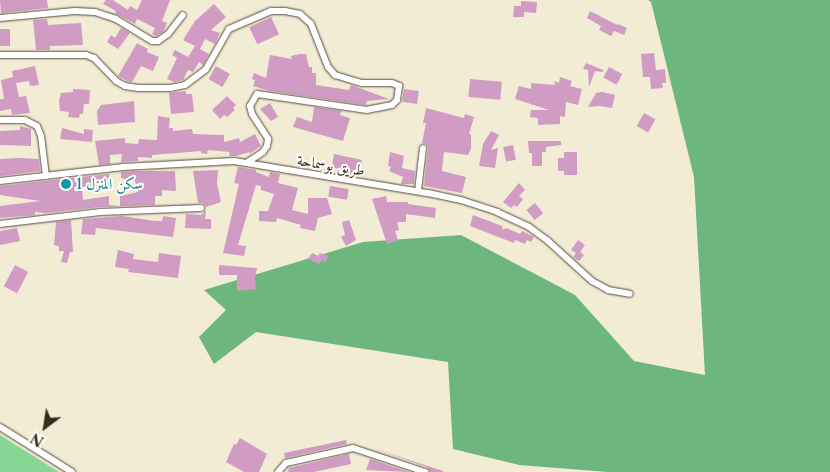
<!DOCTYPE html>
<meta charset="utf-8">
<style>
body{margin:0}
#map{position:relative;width:830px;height:472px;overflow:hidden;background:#f2ecd5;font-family:"Libre Caslon Text",Amiri,serif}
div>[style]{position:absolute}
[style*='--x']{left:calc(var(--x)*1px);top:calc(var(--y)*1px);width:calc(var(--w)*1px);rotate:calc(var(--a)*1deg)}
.green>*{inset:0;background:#87d695}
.forest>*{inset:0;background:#6db77e}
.building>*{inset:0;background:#d09cc4;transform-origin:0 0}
.roads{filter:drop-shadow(0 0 1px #564739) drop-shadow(0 0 1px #564739)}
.street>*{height:6px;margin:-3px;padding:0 3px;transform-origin:3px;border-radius:3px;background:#fff}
.dots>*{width:14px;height:14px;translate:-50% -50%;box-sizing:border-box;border:2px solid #fdfcf7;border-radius:50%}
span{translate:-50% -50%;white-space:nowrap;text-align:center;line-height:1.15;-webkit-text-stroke:4px #fdfcf7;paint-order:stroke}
.street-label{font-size:15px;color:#3b2a1e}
.culture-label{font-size:15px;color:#0d838f}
.left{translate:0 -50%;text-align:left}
.north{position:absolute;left:20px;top:402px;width:50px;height:50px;-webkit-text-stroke:4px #fdfcf7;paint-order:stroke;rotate:211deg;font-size:14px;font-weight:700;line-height:20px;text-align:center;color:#3b2a1e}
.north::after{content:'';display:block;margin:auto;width:18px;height:22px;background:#3b2a1e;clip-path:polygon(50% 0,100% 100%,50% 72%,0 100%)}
</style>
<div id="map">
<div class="green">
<i style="clip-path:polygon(0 435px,59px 472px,0 472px)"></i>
</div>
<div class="forest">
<i style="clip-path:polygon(648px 0,830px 0,830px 472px,608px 472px,519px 465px,453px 449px,448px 362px,256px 332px,214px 364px,199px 337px,226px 310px,204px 290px,363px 242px,461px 235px,575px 295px,634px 361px,705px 375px,694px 177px,651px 2px)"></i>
</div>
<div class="building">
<i style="clip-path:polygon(0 0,47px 0,48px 8px,1px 13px)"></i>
<i style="clip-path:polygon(106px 0,113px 0,128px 10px,130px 6px,137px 10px,142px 0,170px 0,162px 21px,167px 23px,163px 32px,156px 36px,152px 34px,155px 28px,137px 19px,135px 24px,115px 13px,116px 11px,103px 4px)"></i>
<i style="clip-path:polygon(521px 1px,537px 2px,536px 13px,524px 12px,524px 17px,513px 17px,514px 6px,521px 6px)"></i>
<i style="clip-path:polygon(214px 4px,226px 17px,211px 30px,220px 33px,215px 44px,205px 39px,200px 49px,209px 54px,203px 65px,199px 62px,193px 72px,188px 70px,183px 80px,174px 82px,167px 79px,177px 58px,172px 55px,175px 50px,188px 57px,195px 46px,183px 40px,195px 21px)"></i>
<i style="clip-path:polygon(590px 11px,617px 25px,618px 24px,627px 28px,624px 35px,614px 31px,611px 36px,599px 30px,601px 26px,587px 18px)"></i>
<i style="left:271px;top:17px;width:19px;height:24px;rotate:65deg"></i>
<i style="clip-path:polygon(47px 19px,48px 25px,81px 23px,83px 45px,50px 46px,50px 50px,36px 50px,33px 20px)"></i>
<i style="clip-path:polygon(121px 28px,130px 33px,118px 49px,107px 42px,111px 35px,115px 38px)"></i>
<i style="left:0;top:29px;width:10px;height:17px"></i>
<i style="clip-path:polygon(137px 43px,148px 49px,147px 52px,159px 57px,153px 71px,141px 66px,132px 82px,127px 81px,118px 76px)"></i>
<i style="clip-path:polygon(654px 53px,656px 70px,665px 69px,666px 83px,662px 83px,663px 88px,651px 89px,650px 77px,643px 77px,641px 54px)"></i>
<i style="clip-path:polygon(300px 54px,306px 54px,309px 67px,312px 67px,312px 73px,316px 73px,316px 85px,349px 90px,351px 85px,389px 99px,367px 101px,366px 105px,270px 91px,253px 86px,255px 80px,252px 79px,254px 73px,266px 78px,270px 55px,292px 59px,291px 56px)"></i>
<i style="clip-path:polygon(586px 63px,603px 70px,603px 72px,595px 71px,589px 87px,588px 70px,583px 69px)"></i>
<i style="clip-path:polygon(35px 66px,39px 85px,30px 86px,29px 81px,16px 83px,19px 97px,26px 96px,30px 113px,12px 115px,11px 109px,0 111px,0 99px,4px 99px,1px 80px,13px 77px,12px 71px)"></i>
<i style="left:216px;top:66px;width:16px;height:15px;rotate:30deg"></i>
<i style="left:609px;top:67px;width:15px;height:12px;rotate:28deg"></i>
<i style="clip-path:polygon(560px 77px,572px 81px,570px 86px,582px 89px,578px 105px,566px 102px,565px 117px,560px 116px,560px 124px,538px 125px,538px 118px,530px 117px,531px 110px,549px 110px,515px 99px,519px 86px,531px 89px,531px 83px,555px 85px,554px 81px,559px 83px)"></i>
<i style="left:470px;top:79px;width:32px;height:18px;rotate:5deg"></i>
<i style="clip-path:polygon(73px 89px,90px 90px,89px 104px,84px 104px,83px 114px,80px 114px,79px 118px,68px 117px,69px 112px,60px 111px,59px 101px,61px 93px,73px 92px)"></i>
<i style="left:404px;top:89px;width:15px;height:13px;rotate:8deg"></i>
<i style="clip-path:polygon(186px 91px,186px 94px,192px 94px,194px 112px,171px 114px,169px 93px)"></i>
<i style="clip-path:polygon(602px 92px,615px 95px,612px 108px,599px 106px,588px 107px,596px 93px)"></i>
<i style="clip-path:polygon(227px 96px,236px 105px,233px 108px,235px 110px,227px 117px,224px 115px,220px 119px,212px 110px)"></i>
<i style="clip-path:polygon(134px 101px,135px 122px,98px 125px,97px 111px,101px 105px)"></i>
<i style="clip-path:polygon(270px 103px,278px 117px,271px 121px,260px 109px)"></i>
<i style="clip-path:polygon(314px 107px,341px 111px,340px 115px,350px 118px,343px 141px,293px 127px,297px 117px,312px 122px)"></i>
<i style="clip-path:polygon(426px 108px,464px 118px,465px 114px,474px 117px,469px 134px,471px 134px,471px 149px,468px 155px,444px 152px,442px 171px,466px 177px,462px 193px,424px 186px,428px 149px,426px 144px,422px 143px,426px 123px,423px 123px)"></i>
<i style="left:644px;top:113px;width:13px;height:15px;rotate:29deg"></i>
<i style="clip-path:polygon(158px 116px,170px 118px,169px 128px,173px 128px,173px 131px,192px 129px,193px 134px,224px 135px,224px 142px,239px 138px,240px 142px,255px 134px,261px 146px,249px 154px,250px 152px,236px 156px,230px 156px,229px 152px,208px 150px,207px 154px,201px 153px,201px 151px,152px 155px,152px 158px,138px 157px,138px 161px,121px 162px,122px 154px,110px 155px,110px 164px,99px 165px,95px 141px,125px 138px,125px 143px,138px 144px,139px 139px,157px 140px)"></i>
<i style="clip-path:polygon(20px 126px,31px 129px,31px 146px,0 145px,0 131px,20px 130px)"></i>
<i style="clip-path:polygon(62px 128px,84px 134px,84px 129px,93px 130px,92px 142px,60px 139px)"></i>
<i style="clip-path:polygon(491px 131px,499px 135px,491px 150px,498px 148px,495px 168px,479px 166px,483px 144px)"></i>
<i style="clip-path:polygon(528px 141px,561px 141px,561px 145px,546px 147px,546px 152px,542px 152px,542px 166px,532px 166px,532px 153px,529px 153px)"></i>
<i style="left:513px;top:145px;width:15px;height:10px;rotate:79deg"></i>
<i style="clip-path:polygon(390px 152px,404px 156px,402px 168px,415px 171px,414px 184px,401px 184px,403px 177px,389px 171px,391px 167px,388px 166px)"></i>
<i style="clip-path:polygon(564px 152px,577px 152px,577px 175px,564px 175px,564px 171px,558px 171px,558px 158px,564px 158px)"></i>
<i style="clip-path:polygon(334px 154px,362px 160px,359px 176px,332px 167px)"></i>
<i style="clip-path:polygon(18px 158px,39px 159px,40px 171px,0 176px,0 159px)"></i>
<i style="clip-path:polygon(238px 167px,256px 170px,256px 172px,269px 177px,270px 172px,280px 174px,278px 183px,298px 188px,292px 210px,308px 214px,308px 198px,327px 198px,332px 214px,318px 218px,315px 231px,300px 228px,301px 225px,277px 218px,276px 222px,259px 221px,259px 211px,268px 211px,274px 194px,261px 190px,261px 186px,256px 185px,238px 245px,246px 246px,244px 256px,223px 253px,239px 184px,234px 183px)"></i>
<i style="clip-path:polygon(218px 170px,217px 183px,221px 202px,206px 207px,203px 203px,198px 203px,193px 171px)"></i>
<i style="clip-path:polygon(137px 171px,175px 171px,176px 191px,162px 190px,162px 196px,155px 196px,155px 205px,99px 207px,46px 213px,35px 212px,35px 215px,0 218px,0 206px,40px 201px,0 195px,0 186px,109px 174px,109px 186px,82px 187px,83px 200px,109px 196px,109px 205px,120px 206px,120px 196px,138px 192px,135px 181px,121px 178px,121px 172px)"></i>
<i style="clip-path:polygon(519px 183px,525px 190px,519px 196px,523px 199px,517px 207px,514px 205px,511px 208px,503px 202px)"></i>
<i style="left:330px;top:186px;width:19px;height:11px;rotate:9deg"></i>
<i style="clip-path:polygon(386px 196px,387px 202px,408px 202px,408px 204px,436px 208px,435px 218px,406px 214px,406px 222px,397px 222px,399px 230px,395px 231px,398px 240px,387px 244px,372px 199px)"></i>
<i style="left:535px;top:203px;width:13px;height:11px;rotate:51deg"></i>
<i style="clip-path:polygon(206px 210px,205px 219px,211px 219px,211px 229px,185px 228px,186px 214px,201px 215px)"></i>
<i style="clip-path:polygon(473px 215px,502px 226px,503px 230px,506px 228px,520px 234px,522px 231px,534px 237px,531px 242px,527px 240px,525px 244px,515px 240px,514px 243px,470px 226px)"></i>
<i style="clip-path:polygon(122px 216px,155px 221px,162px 221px,163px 216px,176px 218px,173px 237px,96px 228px,95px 235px,81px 234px,83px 219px)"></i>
<i style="clip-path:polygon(71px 220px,73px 252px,70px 252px,67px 263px,61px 262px,64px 251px,59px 251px,59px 246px,54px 245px,56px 222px)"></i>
<i style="clip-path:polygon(349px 220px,356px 240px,346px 246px,341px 237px,345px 235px,342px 222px)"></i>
<i style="clip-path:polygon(17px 228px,20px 241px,0 245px,0 231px)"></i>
<i style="clip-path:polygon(578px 240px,585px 245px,580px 252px,584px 255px,579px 261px,573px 257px,576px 253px,571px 250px)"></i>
<i style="clip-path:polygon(118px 250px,134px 254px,133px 259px,158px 262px,159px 253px,181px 256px,178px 278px,128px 272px,129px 269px,115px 267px)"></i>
<i style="clip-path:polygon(312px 253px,318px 256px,320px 253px,328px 256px,326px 262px,322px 260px,319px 264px,308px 259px)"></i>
<i style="left:15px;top:265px;width:15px;height:24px;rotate:28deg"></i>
<i style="clip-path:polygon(219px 265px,257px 268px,255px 277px,256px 289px,237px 291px,237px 275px,219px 275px)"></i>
<i style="clip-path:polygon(240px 438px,267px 454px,259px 472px,244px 472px,226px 462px,234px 444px,236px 445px)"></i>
<i style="clip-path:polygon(346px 440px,347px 444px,285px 458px,284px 453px)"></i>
<i style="clip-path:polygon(373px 448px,443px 471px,443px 472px,430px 472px,427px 467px)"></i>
<i style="clip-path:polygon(349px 454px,351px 464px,314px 472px,288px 472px,289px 468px)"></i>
<i style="clip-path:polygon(370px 459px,409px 472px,366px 470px)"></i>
</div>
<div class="roads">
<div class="street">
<i style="--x:0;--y:18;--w:75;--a:-5.3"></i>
<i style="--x:75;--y:11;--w:20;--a:3"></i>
<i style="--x:95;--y:12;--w:22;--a:18"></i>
<i style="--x:116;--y:19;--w:42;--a:31.4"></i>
<i style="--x:152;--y:41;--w:6;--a:0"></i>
<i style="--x:158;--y:41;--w:12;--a:-35"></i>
<i style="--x:168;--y:34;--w:24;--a:-52"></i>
<i style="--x:0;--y:55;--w:86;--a:0"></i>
<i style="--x:86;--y:55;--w:9;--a:21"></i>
<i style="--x:94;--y:58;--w:32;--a:46"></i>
<i style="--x:116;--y:81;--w:10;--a:29"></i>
<i style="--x:125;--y:86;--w:13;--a:9"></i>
<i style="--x:138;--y:88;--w:32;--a:0"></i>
<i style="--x:170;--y:88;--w:15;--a:-11"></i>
<i style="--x:185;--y:85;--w:26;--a:-37"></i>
<i style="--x:206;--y:69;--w:46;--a:-60.1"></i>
<i style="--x:229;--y:29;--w:46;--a:-23.2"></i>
<i style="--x:271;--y:11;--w:14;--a:0"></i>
<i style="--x:285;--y:11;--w:15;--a:11"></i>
<i style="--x:300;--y:14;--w:15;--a:42"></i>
<i style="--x:311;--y:24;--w:46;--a:68.4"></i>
<i style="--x:328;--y:67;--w:11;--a:49"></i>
<i style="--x:335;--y:75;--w:28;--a:17"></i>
<i style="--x:362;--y:83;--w:30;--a:0"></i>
<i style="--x:392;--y:83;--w:8;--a:23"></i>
<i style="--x:399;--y:86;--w:14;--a:98"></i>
<i style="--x:397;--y:100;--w:7;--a:135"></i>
<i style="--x:392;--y:105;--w:25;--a:169"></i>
<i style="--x:367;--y:110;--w:111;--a:-171.7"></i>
<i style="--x:257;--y:94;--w:14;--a:120"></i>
<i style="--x:250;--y:106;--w:8;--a:76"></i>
<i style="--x:252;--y:114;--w:30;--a:57"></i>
<i style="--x:268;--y:139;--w:7;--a:98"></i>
<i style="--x:267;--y:146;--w:7;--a:124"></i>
<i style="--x:263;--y:152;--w:20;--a:147"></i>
<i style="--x:0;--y:120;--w:25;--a:0"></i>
<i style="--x:25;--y:120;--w:13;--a:27"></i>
<i style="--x:37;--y:126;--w:11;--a:68"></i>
<i style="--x:41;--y:136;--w:40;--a:82.9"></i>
<i style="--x:0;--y:181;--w:124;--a:-6.5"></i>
<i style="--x:123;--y:167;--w:111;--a:-3.1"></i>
<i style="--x:234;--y:161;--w:197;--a:9.4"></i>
<i style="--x:428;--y:193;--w:34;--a:12"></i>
<i style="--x:461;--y:200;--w:38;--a:18"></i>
<i style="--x:497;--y:212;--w:35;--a:25"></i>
<i style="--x:529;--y:227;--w:24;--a:36"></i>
<i style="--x:548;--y:241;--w:59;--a:42.3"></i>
<i style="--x:592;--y:281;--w:18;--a:29"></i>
<i style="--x:608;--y:290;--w:22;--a:10"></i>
<i style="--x:418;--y:191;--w:43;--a:-83.4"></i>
<i style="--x:0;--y:224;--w:101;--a:-6.8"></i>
<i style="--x:100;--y:212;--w:101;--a:-2.3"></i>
<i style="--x:0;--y:427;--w:85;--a:32"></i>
<i style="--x:278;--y:472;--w:12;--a:-48"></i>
<i style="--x:286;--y:463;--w:69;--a:-12.6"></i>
<i style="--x:353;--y:448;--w:76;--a:18.4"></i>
</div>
</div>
<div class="dots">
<i style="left:66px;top:184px;background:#0f9aa8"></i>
</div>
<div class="street-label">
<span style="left:331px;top:165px;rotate:9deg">طريق بوسماحة</span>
</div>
<div class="culture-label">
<span class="left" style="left:76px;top:184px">سكن المنزل 1</span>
</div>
<div class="north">N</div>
</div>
